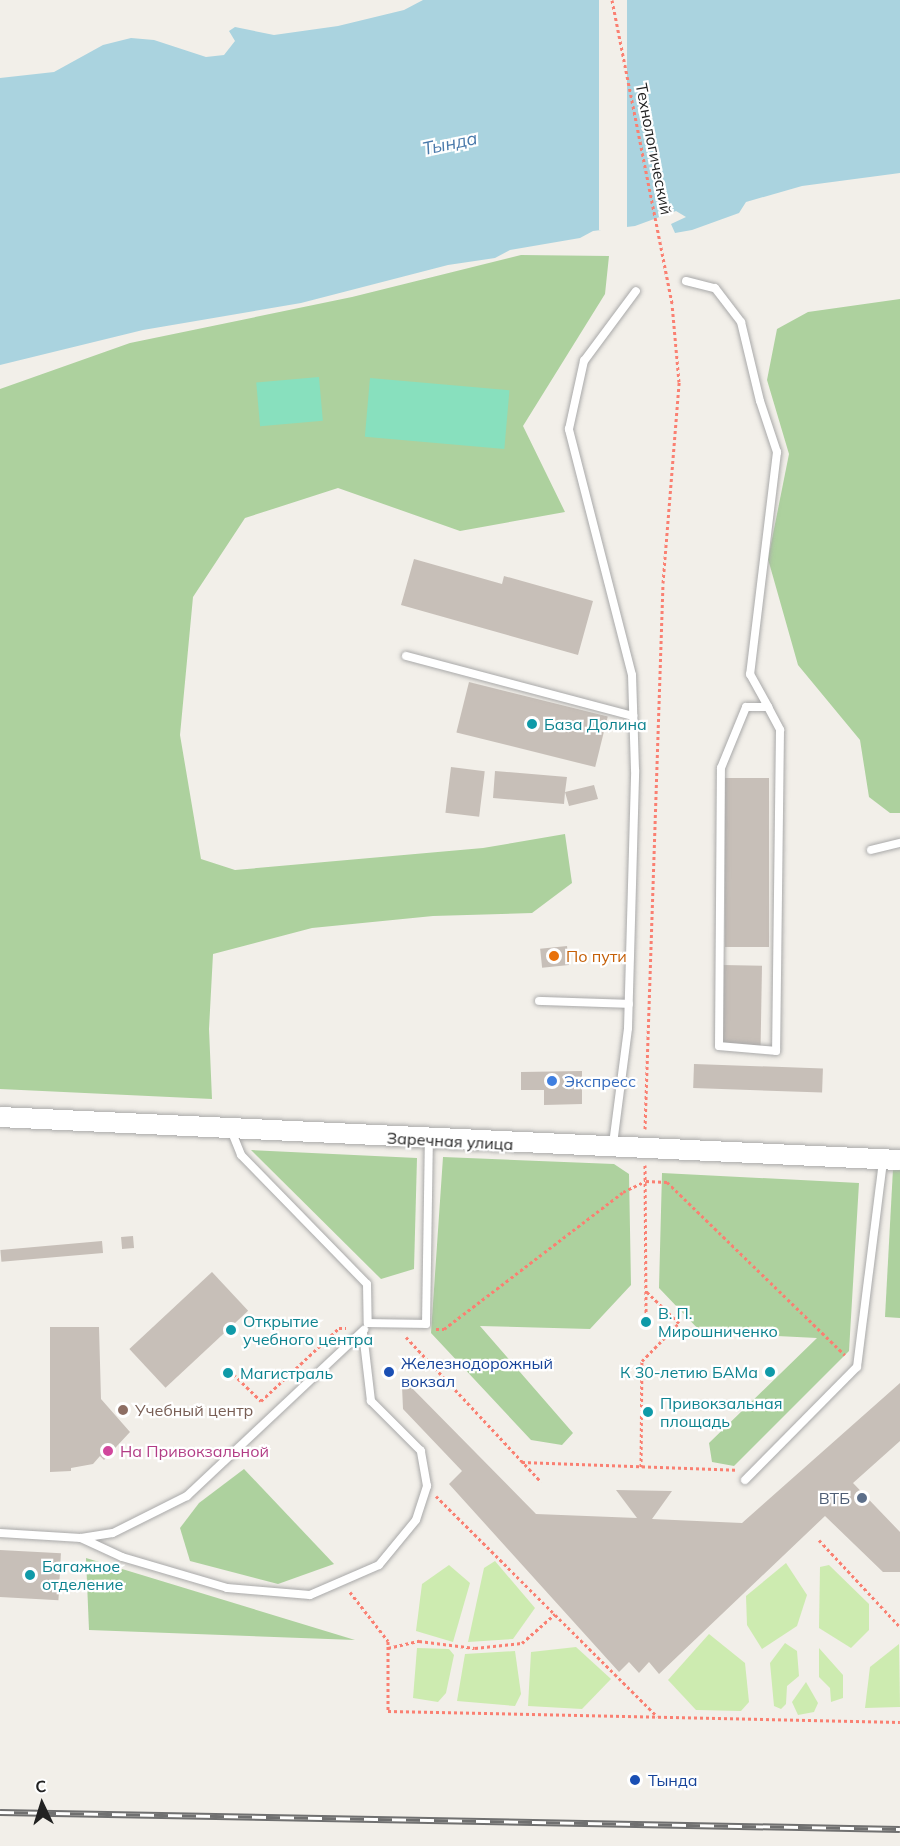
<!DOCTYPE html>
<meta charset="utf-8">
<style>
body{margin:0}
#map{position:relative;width:900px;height:1846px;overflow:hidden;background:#f2efe9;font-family:Mulish,sans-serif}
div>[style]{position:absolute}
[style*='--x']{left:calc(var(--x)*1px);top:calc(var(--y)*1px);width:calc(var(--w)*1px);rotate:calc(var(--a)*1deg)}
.grass>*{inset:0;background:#cdebb0}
.forest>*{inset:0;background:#add19e}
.pitch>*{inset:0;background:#88e0be;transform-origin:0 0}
.water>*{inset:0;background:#aad3df}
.pier>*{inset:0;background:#f2efe9;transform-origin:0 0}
.building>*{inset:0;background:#c7bfb8;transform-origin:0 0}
.path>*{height:3px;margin-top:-1.5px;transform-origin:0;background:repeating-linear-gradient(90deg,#fa8072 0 3px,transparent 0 6px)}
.roads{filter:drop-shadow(0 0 2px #a9a9a9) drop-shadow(0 0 2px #a9a9a9)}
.service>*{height:8px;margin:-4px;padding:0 4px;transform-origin:4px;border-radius:4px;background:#fff}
.tertiary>*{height:20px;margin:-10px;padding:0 10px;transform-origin:10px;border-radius:10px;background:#fff}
.rail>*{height:7px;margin-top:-3.5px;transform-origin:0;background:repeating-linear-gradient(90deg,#fff 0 14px,#707070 0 28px);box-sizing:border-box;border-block:2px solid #707070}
.path-bridge>*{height:3px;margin-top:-1.5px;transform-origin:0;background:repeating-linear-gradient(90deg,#fa8072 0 3px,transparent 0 6px)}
.dots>*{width:16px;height:16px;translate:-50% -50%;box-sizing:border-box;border:3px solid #fff;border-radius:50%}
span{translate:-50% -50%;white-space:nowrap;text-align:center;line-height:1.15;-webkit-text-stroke:4.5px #fff;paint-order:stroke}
.street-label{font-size:16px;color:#222}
.culture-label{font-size:16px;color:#0d838f}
.left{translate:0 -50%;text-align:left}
.right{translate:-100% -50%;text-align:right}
.food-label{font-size:16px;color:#c56008}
.shop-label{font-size:16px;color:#366cbe}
.transit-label{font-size:16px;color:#164399}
.education-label{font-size:16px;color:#785e54}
.hotel-label{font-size:16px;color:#b23c85}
.service-label{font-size:16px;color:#4e5e75}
.water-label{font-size:18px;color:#4a7aab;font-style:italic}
.north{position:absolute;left:12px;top:1774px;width:60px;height:60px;-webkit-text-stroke:4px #fff;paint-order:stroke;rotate:356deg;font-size:16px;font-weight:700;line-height:24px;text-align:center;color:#222}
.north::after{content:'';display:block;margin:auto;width:21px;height:27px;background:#222;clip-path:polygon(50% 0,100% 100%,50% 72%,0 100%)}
</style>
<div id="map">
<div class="grass">
<i style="clip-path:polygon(495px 1561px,535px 1608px,513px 1639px,468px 1642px,484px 1568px)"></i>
<i style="clip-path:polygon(786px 1563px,807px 1595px,797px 1626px,762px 1649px,747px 1625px,746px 1596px)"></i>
<i style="clip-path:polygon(449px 1565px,470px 1583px,453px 1642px,416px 1631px,422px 1584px)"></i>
<i style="clip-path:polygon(829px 1565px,869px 1604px,869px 1630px,851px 1648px,819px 1628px,820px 1567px)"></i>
<i style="clip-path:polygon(709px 1634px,745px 1663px,749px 1702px,741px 1711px,696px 1710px,668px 1680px)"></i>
<i style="clip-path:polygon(785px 1643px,797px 1651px,799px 1676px,787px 1686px,786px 1704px,781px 1709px,774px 1706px,770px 1663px)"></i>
<i style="clip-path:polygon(899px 1644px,900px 1707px,865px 1708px,870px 1667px)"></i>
<i style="clip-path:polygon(576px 1647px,611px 1679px,582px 1709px,528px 1706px,531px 1652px)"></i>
<i style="clip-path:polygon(417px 1648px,449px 1649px,454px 1655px,446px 1693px,438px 1702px,413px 1698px)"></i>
<i style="clip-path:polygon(819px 1648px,843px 1675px,843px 1698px,831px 1702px,830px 1688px,819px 1677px)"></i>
<i style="clip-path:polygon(515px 1651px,521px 1694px,515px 1706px,457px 1701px,465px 1654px)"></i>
<i style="clip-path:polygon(806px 1682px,818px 1703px,814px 1712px,798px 1715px,792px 1702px)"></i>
</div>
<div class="forest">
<i style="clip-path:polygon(521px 255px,609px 256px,605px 294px,523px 426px,565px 512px,460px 531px,338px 488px,245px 518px,193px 597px,180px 735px,201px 859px,235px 870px,483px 848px,565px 834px,572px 883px,532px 913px,433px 916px,312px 928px,213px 954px,209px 1029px,212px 1099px,0 1089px,0 389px,130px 343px,352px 297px)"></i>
<i style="clip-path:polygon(900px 299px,900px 813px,890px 813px,869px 797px,860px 740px,798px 665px,768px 559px,789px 454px,767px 380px,777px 329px,808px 312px)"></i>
<i style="clip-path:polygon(251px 1150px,417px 1158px,414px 1269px,381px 1279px)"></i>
<i style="clip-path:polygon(443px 1157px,614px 1164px,629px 1174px,631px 1285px,590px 1329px,480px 1326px,573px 1433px,562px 1445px,531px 1440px,431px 1333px)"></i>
<i style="clip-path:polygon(893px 1169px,900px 1169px,900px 1318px,885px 1317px)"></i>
<i style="clip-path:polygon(662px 1173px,859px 1183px,849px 1351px,734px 1466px,712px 1462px,709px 1443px,817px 1338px,701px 1332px,659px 1288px)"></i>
<i style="clip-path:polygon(244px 1469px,334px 1564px,278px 1584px,190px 1561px,180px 1528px,199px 1503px)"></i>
<i style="clip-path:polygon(86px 1558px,355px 1640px,89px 1630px)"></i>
</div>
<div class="pitch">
<i style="left:319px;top:377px;width:44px;height:63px;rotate:85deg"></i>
<i style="left:370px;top:378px;width:140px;height:59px;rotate:5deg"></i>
</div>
<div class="water">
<i style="clip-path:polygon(423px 0,900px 0,900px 173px,802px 186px,746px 202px,739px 213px,692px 230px,675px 233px,671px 224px,686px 217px,676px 211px,635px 226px,593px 231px,580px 238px,510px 250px,495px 258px,448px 265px,301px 303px,143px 330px,0 365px,0 78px,54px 72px,103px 45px,131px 38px,154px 40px,206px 57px,224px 55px,235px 41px,229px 31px,235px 27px,274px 35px,338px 26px,404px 10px)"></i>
</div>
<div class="pier">
<i style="left:599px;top:0;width:28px;height:230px"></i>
</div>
<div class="building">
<i style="clip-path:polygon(414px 559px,502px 584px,504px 576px,593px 601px,578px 655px,401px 605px)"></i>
<i style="left:469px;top:682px;width:143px;height:52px;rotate:14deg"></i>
<i style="left:451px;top:767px;width:34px;height:46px;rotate:7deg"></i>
<i style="clip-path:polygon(495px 771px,567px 777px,565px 792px,594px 785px,598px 799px,569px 806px,565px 792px,564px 804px,493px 798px)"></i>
<i style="left:725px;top:778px;width:44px;height:169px"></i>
<i style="left:567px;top:946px;width:19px;height:27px;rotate:84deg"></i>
<i style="left:723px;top:965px;width:39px;height:84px;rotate:1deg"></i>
<i style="left:694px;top:1064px;width:129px;height:24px;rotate:2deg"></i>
<i style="clip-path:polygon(582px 1071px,582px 1104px,544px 1105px,544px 1090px,521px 1090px,521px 1072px)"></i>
<i style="left:133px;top:1236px;width:12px;height:12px;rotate:85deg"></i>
<i style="left:102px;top:1241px;width:12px;height:102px;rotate:85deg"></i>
<i style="left:212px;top:1272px;width:53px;height:113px;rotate:47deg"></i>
<i style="clip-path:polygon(50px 1327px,99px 1327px,101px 1399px,130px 1432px,104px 1460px,100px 1456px,93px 1464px,71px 1468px,71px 1471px,50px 1472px)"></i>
<i style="clip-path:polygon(406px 1382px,536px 1514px,637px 1518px,616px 1490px,672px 1491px,652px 1519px,742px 1523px,900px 1383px,900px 1441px,853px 1483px,900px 1532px,900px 1572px,883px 1572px,825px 1516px,659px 1674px,649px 1662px,639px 1673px,629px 1662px,619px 1672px,449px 1484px,462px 1471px,403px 1409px,402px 1386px)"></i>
<i style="left:0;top:1550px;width:61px;height:47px;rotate:3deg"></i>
</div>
<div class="path">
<i style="--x:645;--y:1129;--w:546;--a:-88.11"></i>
<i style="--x:663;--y:583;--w:202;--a:-85.4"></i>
<i style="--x:679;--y:382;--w:78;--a:-95.1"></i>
<i style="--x:645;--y:1165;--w:157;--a:89.6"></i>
<i style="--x:436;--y:1329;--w:8;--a:0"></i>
<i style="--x:444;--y:1329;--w:225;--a:-37.4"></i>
<i style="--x:623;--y:1192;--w:25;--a:-26"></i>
<i style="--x:646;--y:1181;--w:21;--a:3"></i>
<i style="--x:667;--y:1182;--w:248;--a:44.2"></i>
<i style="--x:406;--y:1337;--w:198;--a:47"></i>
<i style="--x:225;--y:1366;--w:50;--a:44.2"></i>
<i style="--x:261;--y:1401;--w:107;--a:-43.1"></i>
<i style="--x:339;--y:1328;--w:7;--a:0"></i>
<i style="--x:522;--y:1462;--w:214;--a:2.1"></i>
<i style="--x:641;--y:1467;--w:106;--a:-89.5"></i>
<i style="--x:642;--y:1361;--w:53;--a:-45.8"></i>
<i style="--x:679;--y:1323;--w:46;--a:-135.9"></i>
<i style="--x:436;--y:1496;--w:312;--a:44.9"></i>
<i style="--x:819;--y:1540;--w:119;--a:47"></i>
<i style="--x:350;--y:1592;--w:62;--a:52.2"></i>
<i style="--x:388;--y:1641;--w:70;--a:90"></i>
<i style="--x:388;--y:1711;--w:512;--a:1.23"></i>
<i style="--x:388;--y:1648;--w:32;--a:-13"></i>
<i style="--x:419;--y:1641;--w:56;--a:7.1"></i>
<i style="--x:475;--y:1648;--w:47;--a:-6.1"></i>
<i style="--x:522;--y:1643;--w:44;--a:-41.3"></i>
</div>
<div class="roads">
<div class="service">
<i style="--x:686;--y:281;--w:30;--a:14"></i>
<i style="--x:715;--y:288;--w:43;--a:52.6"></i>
<i style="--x:741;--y:322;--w:81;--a:76.5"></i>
<i style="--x:760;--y:401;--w:54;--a:71.6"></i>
<i style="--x:777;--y:452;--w:224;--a:96.9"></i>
<i style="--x:750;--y:674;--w:38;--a:61"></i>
<i style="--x:768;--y:707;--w:26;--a:62"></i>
<i style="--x:780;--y:730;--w:321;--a:90.7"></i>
<i style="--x:776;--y:1051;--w:57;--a:-175"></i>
<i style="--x:719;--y:1046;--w:278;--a:-89.6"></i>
<i style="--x:721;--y:768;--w:66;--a:-67.7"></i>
<i style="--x:746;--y:707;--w:22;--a:0"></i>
<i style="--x:406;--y:656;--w:235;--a:14.8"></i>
<i style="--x:871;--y:850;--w:30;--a:-14"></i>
<i style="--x:539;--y:1001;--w:90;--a:1.9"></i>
<i style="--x:231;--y:1130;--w:27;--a:68"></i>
<i style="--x:241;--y:1155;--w:180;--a:45.7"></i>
<i style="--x:367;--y:1284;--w:39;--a:89"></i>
<i style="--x:368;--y:1323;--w:58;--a:1"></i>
<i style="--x:426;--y:1324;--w:184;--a:-89.1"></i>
<i style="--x:613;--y:1144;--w:117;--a:-82.6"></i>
<i style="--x:628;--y:1028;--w:258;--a:-88.4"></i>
<i style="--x:635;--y:770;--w:95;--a:-91.8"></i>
<i style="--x:632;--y:675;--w:254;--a:-104.4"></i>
<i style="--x:569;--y:429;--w:70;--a:-77.6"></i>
<i style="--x:584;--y:361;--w:87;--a:-53.4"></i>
<i style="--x:745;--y:1480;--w:159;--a:-45.3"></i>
<i style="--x:857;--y:1367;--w:207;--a:-82.8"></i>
<i style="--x:0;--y:1533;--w:81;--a:3.5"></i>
<i style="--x:81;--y:1538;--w:32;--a:-9"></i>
<i style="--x:113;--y:1533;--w:83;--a:-26.6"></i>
<i style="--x:187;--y:1496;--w:243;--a:-43.2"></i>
<i style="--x:81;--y:1538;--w:45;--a:24.9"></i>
<i style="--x:122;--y:1557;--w:109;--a:16.4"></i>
<i style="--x:227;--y:1588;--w:83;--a:4.8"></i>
<i style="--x:310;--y:1595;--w:75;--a:-23.5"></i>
<i style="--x:379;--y:1565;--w:58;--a:-50.6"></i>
<i style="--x:416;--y:1520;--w:36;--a:-72"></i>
<i style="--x:427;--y:1486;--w:36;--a:-100"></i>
<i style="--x:421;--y:1451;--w:71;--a:-135"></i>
<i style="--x:371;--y:1401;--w:68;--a:-96.7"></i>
</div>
<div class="tertiary">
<i style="--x:0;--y:1117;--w:901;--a:2.74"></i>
</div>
</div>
<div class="rail">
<i style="--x:0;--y:1812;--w:900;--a:1.08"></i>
</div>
<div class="path-bridge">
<i style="--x:612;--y:0;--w:310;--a:78.8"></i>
</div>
<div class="dots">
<i style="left:532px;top:724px;background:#0f9aa8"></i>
<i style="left:554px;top:956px;background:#e8710a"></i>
<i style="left:552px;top:1081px;background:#3f7fe0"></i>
<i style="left:646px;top:1322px;background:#0f9aa8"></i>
<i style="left:231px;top:1330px;background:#0f9aa8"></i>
<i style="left:389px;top:1372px;background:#1a4fb4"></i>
<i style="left:770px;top:1372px;background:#0f9aa8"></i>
<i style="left:228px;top:1373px;background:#0f9aa8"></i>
<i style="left:123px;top:1410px;background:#8d6e63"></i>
<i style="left:648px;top:1412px;background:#0f9aa8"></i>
<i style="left:108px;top:1451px;background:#d1479c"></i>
<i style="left:862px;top:1498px;background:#5c6f8a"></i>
<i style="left:30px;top:1575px;background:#0f9aa8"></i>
<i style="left:635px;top:1780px;background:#1a4fb4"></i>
</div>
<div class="street-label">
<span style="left:654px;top:149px;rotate:79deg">Технологический</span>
<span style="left:450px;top:1141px;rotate:3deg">Заречная улица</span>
</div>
<div class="culture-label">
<span class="left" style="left:544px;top:724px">База Долина</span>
<span class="left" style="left:658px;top:1322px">В. П.<br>Мирошниченко</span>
<span class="left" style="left:243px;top:1330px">Открытие<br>учебного центра</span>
<span class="right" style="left:758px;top:1372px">К 30-летию БАМа</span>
<span class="left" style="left:240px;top:1373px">Магистраль</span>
<span class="left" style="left:660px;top:1412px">Привокзальная<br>площадь</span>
<span class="left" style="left:42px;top:1575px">Багажное<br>отделение</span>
</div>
<div class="food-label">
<span class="left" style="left:566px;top:956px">По пути</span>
</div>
<div class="shop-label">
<span class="left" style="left:564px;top:1081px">Экспресс</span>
</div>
<div class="transit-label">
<span class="left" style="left:401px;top:1372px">Железнодорожный<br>вокзал</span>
<span class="left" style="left:648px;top:1780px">Тында</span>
</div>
<div class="education-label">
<span class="left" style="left:135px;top:1410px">Учебный центр</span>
</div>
<div class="hotel-label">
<span class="left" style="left:120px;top:1451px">На Привокзальной</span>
</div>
<div class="service-label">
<span class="right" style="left:850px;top:1498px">ВТБ</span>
</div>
<div class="water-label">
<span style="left:450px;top:144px;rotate:-12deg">Тында</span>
</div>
<div class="north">С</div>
</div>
